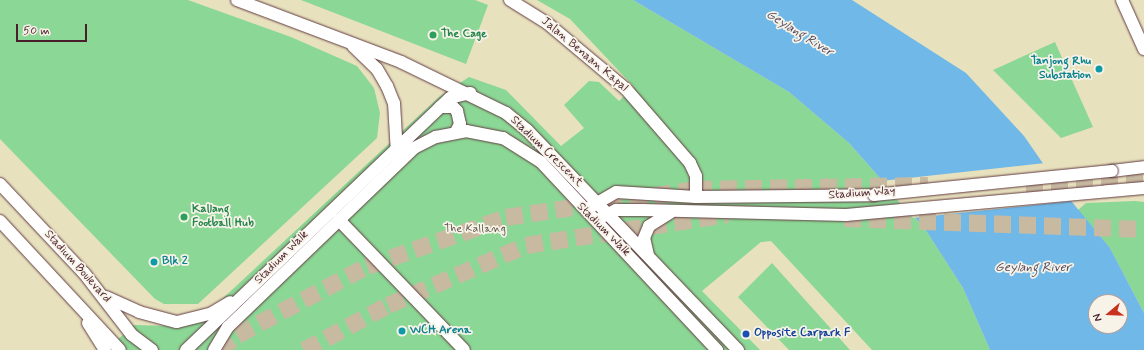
<!DOCTYPE html>
<style>
body{margin:0}
#map{position:relative;width:1144px;height:350px;overflow:hidden;background:#e8e1be;font-family:Mynerve,sans-serif}
div>[style]{position:absolute}
[style*='--x']{left:calc(var(--x)*1px);top:calc(var(--y)*1px);width:calc(var(--w)*1px);rotate:calc(var(--a)*1deg)}
.green>*{inset:0;background:#8bd795}
.water>*{inset:0;background:#70b8e7}
.pier>*{inset:0;background:#e8e1be}
.highway-tunnel>*{height:17px;margin-top:-8.5px;transform-origin:0;background:repeating-linear-gradient(90deg,#c8baa1 0 17px,transparent 0 25px)}
.roads{filter:drop-shadow(0 0 1px #623c41) drop-shadow(0 0 1px #623c41)}
.minor>*{height:12px;margin:-6px;padding:0 6px;transform-origin:6px;border-radius:6px;background:#fff}
.bridges{filter:drop-shadow(0 0 1px #623c41) drop-shadow(0 0 1px #623c41)}
.minor-bridge>*{height:12px;margin:-6px;padding:0 6px;transform-origin:6px;border-radius:6px;background:#fff}
.dots>*{width:11px;height:11px;translate:-50% -50%;box-sizing:border-box;border:2px solid #f7f3e8;border-radius:50%}
span{translate:-50% -50%;white-space:nowrap;text-align:center;line-height:1.15;-webkit-text-stroke:3.5px #f7f3e8;paint-order:stroke}
.leisure-label{font-size:12px;color:#27864d;font-weight:700}
.left{translate:0 -50%;text-align:left}
.street-label{font-size:12px;color:#4a1f2b}
.culture-label{font-size:12px;color:#0d838f;font-weight:700}
.right{translate:-100% -50%;text-align:right}
.park-label{font-size:12px;color:#5e564b}
.transit-label{font-size:12px;color:#164399;font-weight:700}
.water-label{font-size:13px;color:#554d63;font-style:italic}
.north{position:absolute;left:1088px;top:294px;width:40px;height:40px;box-sizing:border-box;background:#f7f3e8;border:1px solid #b29e9c;border-radius:50%;rotate:251deg;font-size:11px;font-weight:700;line-height:16px;text-align:center;color:#4a1f2b}
.north::after{content:'';display:block;margin:auto;width:14px;height:18px;background:#c8321e;clip-path:polygon(50% 0,100% 100%,50% 72%,0 100%)}
.scale{position:absolute;left:16px;top:24px;width:71px;height:18px;box-sizing:border-box;border:2px solid #4a1f2b;border-top:0;padding-left:5px;font-size:12px;line-height:14px;white-space:nowrap;color:#4a1f2b;-webkit-text-stroke:3px #f7f3e8;paint-order:stroke}
</style>
<div id="map">
<div class="green">
<i style="clip-path:polygon(0 0,188px 0,291px 37px,357px 66px,374px 88px,380px 113px,377px 138px,198px 304px,164px 304px,155px 299px,0 139px)"></i>
<i style="clip-path:polygon(301px 0,475px 0,488px 5px,466px 64px)"></i>
<i style="clip-path:polygon(537px 0,633px 0,789px 92px,849px 143px,925px 229px,963px 288px,990px 350px,872px 350px,771px 241px,761px 242px,702px 291px,760px 350px,106px 350px,134px 325px,170px 326px,206px 314px,439px 97px,469px 77px,506px 90px,561px 146px,584px 128px,564px 105px,589px 81px,599px 82px,619px 101px,634px 87px,570px 19px)"></i>
<i style="clip-path:polygon(1055px 42px,1093px 127px,1061px 138px,993px 70px)"></i>
<i style="clip-path:polygon(1135px 201px,1144px 202px,1144px 313px,1110px 248px,1078px 210px,1086px 203px)"></i>
<i style="clip-path:polygon(772px 263px,850px 350px,789px 350px,738px 297px)"></i>
</div>
<div class="water">
<i style="clip-path:polygon(evenodd,633px 0,852px 0,966px 73px,1024px 136px,1058px 185px,1110px 248px,1144px 313px,1144px 350px,990px 350px,963px 288px,925px 229px,849px 143px,789px 92px,633px 0,1096px 302px,1120px 302px,1120px 326px,1096px 326px,1096px 302px)"></i>
</div>
<div class="pier">
<i style="clip-path:polygon(1045px 163px,1073px 201px,913px 218px,881px 181px)"></i>
</div>
<div class="highway-tunnel">
<i style="--x:1026;--y:184;--w:118;--a:-1"></i>
<i style="--x:844;--y:218;--w:300;--a:2.1"></i>
<i style="--x:219;--y:350;--w:23;--a:-40"></i>
<i style="--x:237;--y:335;--w:147;--a:-28"></i>
<i style="--x:367;--y:266;--w:147;--a:-19.4"></i>
<i style="--x:506;--y:217;--w:191;--a:-8.4"></i>
<i style="--x:695;--y:189;--w:233;--a:-1"></i>
<i style="--x:304;--y:350;--w:95;--a:-28.2"></i>
<i style="--x:388;--y:305;--w:150;--a:-23.5"></i>
<i style="--x:526;--y:245;--w:204;--a:-8.7"></i>
</div>
<div class="roads">
<div class="minor">
<i style="--x:237;--y:0;--w:175;--a:20.7"></i>
<i style="--x:401;--y:62;--w:117;--a:25.9"></i>
<i style="--x:506;--y:113;--w:27;--a:39"></i>
<i style="--x:527;--y:130;--w:305;--a:46.2"></i>
<i style="--x:510;--y:0;--w:44;--a:31.9"></i>
<i style="--x:547;--y:23;--w:103;--a:39.9"></i>
<i style="--x:626;--y:89;--w:98;--a:49.1"></i>
<i style="--x:690;--y:163;--w:14;--a:65"></i>
<i style="--x:696;--y:176;--w:21;--a:90"></i>
<i style="--x:1122;--y:0;--w:54;--a:65.8"></i>
<i style="--x:353;--y:46;--w:33;--a:44"></i>
<i style="--x:377;--y:69;--w:20;--a:60"></i>
<i style="--x:387;--y:86;--w:18;--a:68"></i>
<i style="--x:394;--y:103;--w:50;--a:86.6"></i>
<i style="--x:440;--y:107;--w:13;--a:0"></i>
<i style="--x:453;--y:107;--w:6;--a:45"></i>
<i style="--x:457;--y:111;--w:13;--a:77"></i>
<i style="--x:460;--y:124;--w:9;--a:117"></i>
<i style="--x:1112;--y:171;--w:32;--a:-7"></i>
<i style="--x:0;--y:184;--w:122;--a:46.7"></i>
<i style="--x:84;--y:273;--w:78;--a:52.3"></i>
<i style="--x:132;--y:335;--w:25;--a:37"></i>
<i style="--x:592;--y:206;--w:28;--a:-30"></i>
<i style="--x:616;--y:192;--w:80;--a:3.6"></i>
<i style="--x:696;--y:197;--w:178;--a:-0.6"></i>
<i style="--x:602;--y:217;--w:16;--a:-27"></i>
<i style="--x:616;--y:210;--w:26;--a:0"></i>
<i style="--x:642;--y:210;--w:204;--a:1.4"></i>
<i style="--x:846;--y:215;--w:299;--a:-5.2"></i>
<i style="--x:339;--y:220;--w:180;--a:46.1"></i>
<i style="--x:0;--y:221;--w:176;--a:47.1"></i>
<i style="--x:648;--y:255;--w:17;--a:-103"></i>
<i style="--x:644;--y:238;--w:13;--a:-67"></i>
<i style="--x:649;--y:226;--w:25;--a:-32"></i>
<i style="--x:106;--y:297;--w:36;--a:24"></i>
<i style="--x:139;--y:312;--w:39;--a:15"></i>
<i style="--x:177;--y:322;--w:36;--a:-14"></i>
<i style="--x:212;--y:313;--w:21;--a:-31"></i>
<i style="--x:88;--y:323;--w:32;--a:58"></i>
<i style="--x:186;--y:350;--w:365;--a:-43.7"></i>
<i style="--x:450;--y:98;--w:21;--a:-14"></i>
<i style="--x:214;--y:350;--w:27;--a:-59"></i>
<i style="--x:228;--y:327;--w:258;--a:-43.9"></i>
<i style="--x:414;--y:148;--w:25;--a:-27"></i>
<i style="--x:436;--y:137;--w:31;--a:-11"></i>
<i style="--x:466;--y:131;--w:38;--a:11"></i>
<i style="--x:503;--y:138;--w:45;--a:32.3"></i>
<i style="--x:541;--y:162;--w:258;--a:46.9"></i>
</div>
</div>
<div class="bridges">
<div class="minor-bridge">
<i style="--x:874;--y:195;--w:239;--a:-5.8"></i>
</div>
</div>
<div class="dots">
<i style="left:433px;top:35px;background:#2e9e5b"></i>
<i style="left:1099px;top:69px;background:#0f9aa8"></i>
<i style="left:184px;top:217px;background:#2e9e5b"></i>
<i style="left:154px;top:262px;background:#0f9aa8"></i>
<i style="left:402px;top:331px;background:#0f9aa8"></i>
<i style="left:746px;top:334px;background:#1a4fb4"></i>
</div>
<div class="leisure-label">
<span class="left" style="left:441px;top:35px">The Cage</span>
<span class="left" style="left:192px;top:217px">Kallang<br>Football Hub</span>
</div>
<div class="street-label">
<span style="left:584px;top:55px;rotate:40deg">Jalan Benaan Kapal</span>
<span style="left:546px;top:152px;rotate:44deg">Stadium Crescent</span>
<span style="left:862px;top:194px;rotate:-4deg">Stadium Way</span>
<span style="left:603px;top:230px;rotate:45deg">Stadium Walk</span>
<span style="left:282px;top:258px;rotate:-45deg">Stadium Walk</span>
<span style="left:77px;top:267px;rotate:48deg">Stadium Boulevard</span>
</div>
<div class="culture-label">
<span class="right" style="left:1091px;top:69px">Tanjong Rhu<br>Substation</span>
<span class="left" style="left:162px;top:262px">Blk 2</span>
<span class="left" style="left:410px;top:331px">WCH Arena</span>
</div>
<div class="park-label">
<span style="left:475px;top:230px">The Kallang</span>
</div>
<div class="transit-label">
<span class="left" style="left:754px;top:334px">Opposite Carpark F</span>
</div>
<div class="water-label">
<span style="left:799px;top:34px;rotate:32deg">Geylang River</span>
<span style="left:1033px;top:268px">Geylang River</span>
</div>
<div class="north">N</div>
<div class="scale">50 m</div>
</div>
